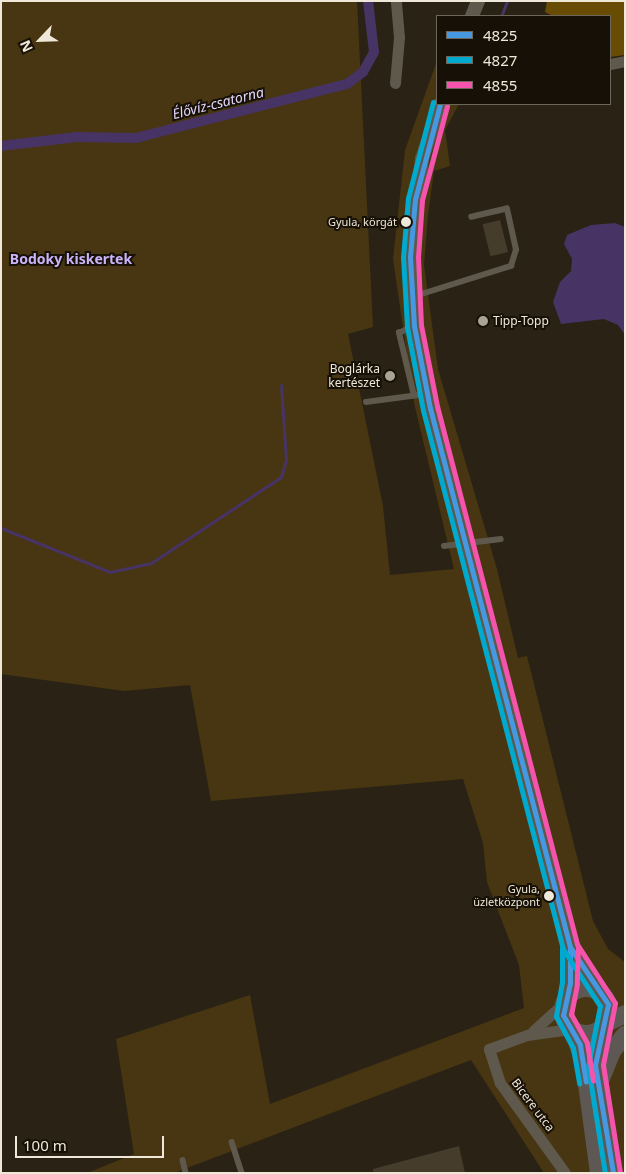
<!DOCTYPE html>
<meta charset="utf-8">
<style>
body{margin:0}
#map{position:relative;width:626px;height:1174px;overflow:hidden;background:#2a2214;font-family:"Noto Sans",sans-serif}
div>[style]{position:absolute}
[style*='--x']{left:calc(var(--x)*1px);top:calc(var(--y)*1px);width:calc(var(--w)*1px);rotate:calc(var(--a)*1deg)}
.green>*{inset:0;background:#473611}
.forest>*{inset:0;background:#684c04}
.water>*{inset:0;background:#483365}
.stream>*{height:3px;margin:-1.5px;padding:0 1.5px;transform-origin:1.5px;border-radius:1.5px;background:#483365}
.canal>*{height:10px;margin:-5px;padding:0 5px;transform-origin:5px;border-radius:5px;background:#483365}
.building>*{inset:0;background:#453c2c;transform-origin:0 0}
.service>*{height:5.5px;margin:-2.75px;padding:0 2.75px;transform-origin:2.75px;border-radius:2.75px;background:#5e584d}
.minor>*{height:11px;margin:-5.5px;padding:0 5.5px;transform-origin:5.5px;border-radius:5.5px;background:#5e584d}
.tertiary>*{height:14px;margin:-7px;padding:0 7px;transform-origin:7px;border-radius:7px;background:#5e584d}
.primary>*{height:18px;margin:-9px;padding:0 9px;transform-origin:9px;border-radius:9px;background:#5e5854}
.primary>.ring{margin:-9px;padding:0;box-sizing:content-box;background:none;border:18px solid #5e5854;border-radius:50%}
.bus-1>*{height:5px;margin:-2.5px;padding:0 2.5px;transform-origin:2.5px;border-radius:2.5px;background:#4699e1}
.bus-2>*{height:5px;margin:-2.5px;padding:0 2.5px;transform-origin:2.5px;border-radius:2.5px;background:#00a9ce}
.bus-3>*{height:5px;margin:-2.5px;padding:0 2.5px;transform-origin:2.5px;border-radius:2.5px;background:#f653ac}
.dots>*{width:14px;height:14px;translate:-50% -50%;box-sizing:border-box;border:2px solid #161006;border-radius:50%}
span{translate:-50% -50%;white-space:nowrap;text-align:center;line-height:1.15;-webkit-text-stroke:4px #161006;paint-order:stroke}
.bus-label{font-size:11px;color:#efe7d7}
.right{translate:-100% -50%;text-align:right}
.poi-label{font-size:12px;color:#efe7d7}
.left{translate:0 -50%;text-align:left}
.street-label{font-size:12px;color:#efe7d7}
.water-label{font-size:14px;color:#e0d5f8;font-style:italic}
.neighbourhood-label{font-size:14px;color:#cbb3f9;font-weight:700}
.frame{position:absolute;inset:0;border:2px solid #efe7d7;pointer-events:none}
.legend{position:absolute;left:436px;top:15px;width:175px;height:90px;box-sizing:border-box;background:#161006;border:1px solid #6d665a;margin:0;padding:6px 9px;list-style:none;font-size:15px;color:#efe7d7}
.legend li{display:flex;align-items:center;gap:10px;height:25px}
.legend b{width:25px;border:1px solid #6d665a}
.north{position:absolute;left:15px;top:15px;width:50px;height:50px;-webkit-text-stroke:4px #161006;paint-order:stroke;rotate:246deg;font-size:14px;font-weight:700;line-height:20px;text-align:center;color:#efe7d7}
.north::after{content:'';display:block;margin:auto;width:18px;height:22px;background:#efe7d7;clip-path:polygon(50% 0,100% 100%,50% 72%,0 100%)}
.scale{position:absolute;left:15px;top:1136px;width:149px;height:22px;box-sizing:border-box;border:2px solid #efe7d7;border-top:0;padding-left:6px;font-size:15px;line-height:18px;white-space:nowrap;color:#efe7d7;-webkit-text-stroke:4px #161006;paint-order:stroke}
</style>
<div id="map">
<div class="green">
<i style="clip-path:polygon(1px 1px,357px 1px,373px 327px,348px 334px,383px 506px,390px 575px,454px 569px,414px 403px,393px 259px,405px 150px,437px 61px,437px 104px,459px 104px,445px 130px,450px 166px,434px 171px,428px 215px,424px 265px,438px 369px,497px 569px,518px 658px,527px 656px,593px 921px,608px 949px,625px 962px,625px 1173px,544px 1173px,471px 1060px,174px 1173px,87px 1173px,134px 1154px,116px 1039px,250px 995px,270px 1104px,524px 1008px,519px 965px,487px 882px,483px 843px,463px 779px,211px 801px,190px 685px,124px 691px,1px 674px)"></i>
</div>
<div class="forest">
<i style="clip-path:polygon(547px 1px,625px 1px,625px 55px,610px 57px,610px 16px,553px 16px,545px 12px)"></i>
</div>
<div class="water">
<i style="clip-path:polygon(615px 223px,625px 227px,625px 335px,618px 325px,604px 319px,561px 324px,553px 302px,560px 282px,571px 271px,572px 259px,564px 244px,567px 235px,591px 225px)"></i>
</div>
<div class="stream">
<i style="--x:502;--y:14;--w:14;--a:-69"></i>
<i style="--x:1;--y:528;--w:118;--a:22"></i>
<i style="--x:110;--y:572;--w:42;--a:-12.4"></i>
<i style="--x:151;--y:563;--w:156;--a:-33.5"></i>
<i style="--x:281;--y:477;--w:18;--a:-74"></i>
<i style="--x:286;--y:460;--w:75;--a:-93.8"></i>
</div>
<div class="canal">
<i style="--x:1;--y:146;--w:76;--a:-6.8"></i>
<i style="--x:76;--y:137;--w:60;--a:1"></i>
<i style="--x:136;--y:138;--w:218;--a:-14.4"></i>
<i style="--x:347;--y:84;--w:20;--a:-37"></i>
<i style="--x:363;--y:72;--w:23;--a:-61"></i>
<i style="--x:374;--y:52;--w:51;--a:-96.7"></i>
</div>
<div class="building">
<i style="left:500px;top:220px;width:33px;height:18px;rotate:76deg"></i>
<i style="clip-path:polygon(459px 1146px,465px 1173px,373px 1173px,373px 1169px)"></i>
</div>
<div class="service">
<i style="--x:412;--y:297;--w:104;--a:-17.4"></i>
<i style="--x:511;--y:266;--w:17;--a:-73"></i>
<i style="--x:516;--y:250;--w:42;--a:-102.4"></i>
<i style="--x:507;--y:209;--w:36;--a:167"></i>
<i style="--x:414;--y:396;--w:65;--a:-103.4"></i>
<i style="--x:399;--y:333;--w:17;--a:-25"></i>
<i style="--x:366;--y:402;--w:62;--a:-7.5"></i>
<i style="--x:444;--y:546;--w:57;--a:-7"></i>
<i style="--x:232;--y:1142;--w:33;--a:72"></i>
<i style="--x:183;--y:1160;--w:13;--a:77"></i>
</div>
<div class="minor">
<i style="--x:610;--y:64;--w:15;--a:-11"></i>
<i style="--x:395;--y:83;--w:46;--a:-85"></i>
<i style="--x:399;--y:37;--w:36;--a:-95"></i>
<i style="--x:533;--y:1031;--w:42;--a:-42.1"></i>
<i style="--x:565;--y:1173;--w:111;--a:-125.8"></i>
<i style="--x:500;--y:1083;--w:36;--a:-108"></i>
<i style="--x:489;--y:1049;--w:40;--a:-20.2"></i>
<i style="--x:527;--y:1035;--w:44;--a:-7.8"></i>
</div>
<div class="tertiary">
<i style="--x:472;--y:16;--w:16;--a:-68"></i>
<i style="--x:440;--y:104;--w:58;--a:108.1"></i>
<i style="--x:422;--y:159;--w:79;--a:97.3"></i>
<i style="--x:412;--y:237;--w:60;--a:91"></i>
<i style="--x:411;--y:297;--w:62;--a:81.6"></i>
<i style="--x:420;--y:358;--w:608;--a:75.71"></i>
<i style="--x:570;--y:947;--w:48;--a:60.3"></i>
<i style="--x:568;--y:995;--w:47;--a:-87.6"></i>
</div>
<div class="primary">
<i class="ring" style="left:563px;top:988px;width:28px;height:28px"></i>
<i style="--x:606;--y:1023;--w:21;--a:-25"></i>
<i style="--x:600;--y:1030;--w:35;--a:98"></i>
<i style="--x:595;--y:1065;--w:109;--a:80.5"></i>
<i style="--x:574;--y:1032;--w:32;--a:72"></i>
<i style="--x:584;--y:1062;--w:112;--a:82.3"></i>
<i style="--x:600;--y:1081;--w:32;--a:-68"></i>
<i style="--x:612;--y:1051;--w:21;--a:-51"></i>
</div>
<div class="bus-1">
<i style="--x:440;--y:104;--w:98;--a:104.7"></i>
<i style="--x:415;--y:199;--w:58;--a:94.9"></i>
<i style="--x:410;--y:257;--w:69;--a:86.7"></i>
<i style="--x:414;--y:326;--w:84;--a:79"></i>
<i style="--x:430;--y:408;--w:557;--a:75.44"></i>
<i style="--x:570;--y:947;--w:69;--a:56.3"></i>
<i style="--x:608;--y:1004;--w:62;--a:102"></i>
<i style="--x:595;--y:1065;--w:109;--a:80.5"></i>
<i style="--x:570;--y:947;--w:36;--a:90"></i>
<i style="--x:570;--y:983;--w:33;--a:102"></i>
<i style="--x:563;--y:1015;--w:34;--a:60"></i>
<i style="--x:580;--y:1045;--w:37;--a:81"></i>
</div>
<div class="bus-2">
<i style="--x:433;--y:102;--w:99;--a:104.6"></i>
<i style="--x:408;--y:198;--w:59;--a:94.8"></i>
<i style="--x:403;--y:257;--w:70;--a:86.7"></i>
<i style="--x:407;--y:327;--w:85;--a:79.1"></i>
<i style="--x:423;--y:410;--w:557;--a:75.44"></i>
<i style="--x:563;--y:949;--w:68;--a:57"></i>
<i style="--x:600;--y:1006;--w:61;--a:101.3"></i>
<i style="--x:588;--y:1066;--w:108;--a:81"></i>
<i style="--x:562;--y:947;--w:35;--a:90"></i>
<i style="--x:562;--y:982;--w:35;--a:100"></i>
<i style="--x:556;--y:1016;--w:36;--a:62"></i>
<i style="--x:573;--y:1048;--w:36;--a:80"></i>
</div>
<div class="bus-3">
<i style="--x:447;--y:106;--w:97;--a:104.9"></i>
<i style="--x:422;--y:200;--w:57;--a:94"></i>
<i style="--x:418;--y:257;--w:68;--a:87.5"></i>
<i style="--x:421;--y:325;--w:83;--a:78.8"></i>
<i style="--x:437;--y:406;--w:556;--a:75.41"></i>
<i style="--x:577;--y:944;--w:70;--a:57.2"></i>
<i style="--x:615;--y:1003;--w:63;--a:101"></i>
<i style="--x:603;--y:1065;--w:108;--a:81"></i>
<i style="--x:578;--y:947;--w:37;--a:92"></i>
<i style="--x:577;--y:984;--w:31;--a:101"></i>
<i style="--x:571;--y:1014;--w:33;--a:61"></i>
<i style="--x:587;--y:1043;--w:38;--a:81"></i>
</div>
<div class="dots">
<i style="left:406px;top:222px;background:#efe7d7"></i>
<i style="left:483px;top:321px;background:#aaa293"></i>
<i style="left:390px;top:376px;background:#aaa293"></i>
<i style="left:549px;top:896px;background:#efe7d7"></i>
</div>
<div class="bus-label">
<span class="right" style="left:397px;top:222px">Gyula, körgát</span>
<span class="right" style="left:540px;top:896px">Gyula,<br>üzletközpont</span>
</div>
<div class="poi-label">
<span class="left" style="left:493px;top:321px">Tipp-Topp</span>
<span class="right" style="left:380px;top:376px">Boglárka<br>kertészet</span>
</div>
<div class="street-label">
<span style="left:533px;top:1105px;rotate:53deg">Bicere utca</span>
</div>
<div class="water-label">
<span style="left:218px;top:103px;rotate:-14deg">Élővíz-csatorna</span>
</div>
<div class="neighbourhood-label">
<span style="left:71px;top:259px">Bodoky kiskertek</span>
</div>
<div class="frame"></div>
<ul class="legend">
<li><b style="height:6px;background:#4699e1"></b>4825</li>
<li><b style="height:6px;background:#00a9ce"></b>4827</li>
<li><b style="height:6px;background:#f653ac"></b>4855</li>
</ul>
<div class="north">N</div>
<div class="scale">100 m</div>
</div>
